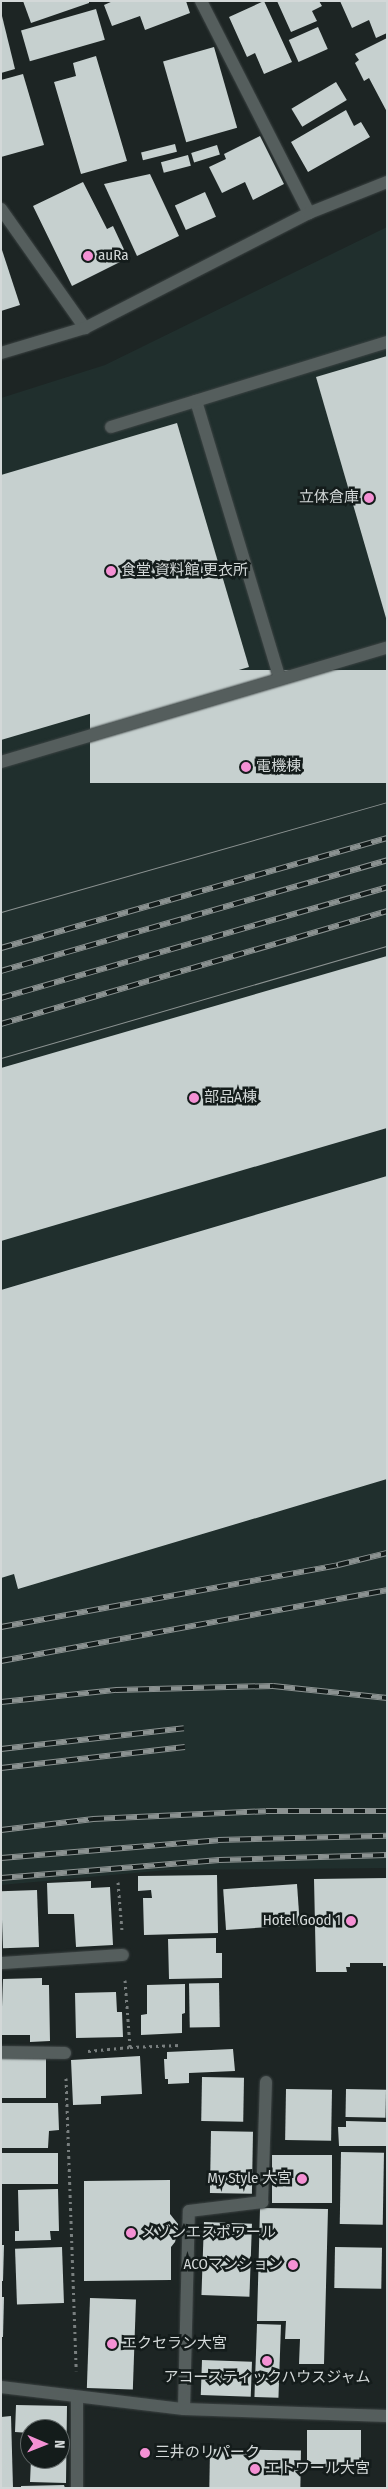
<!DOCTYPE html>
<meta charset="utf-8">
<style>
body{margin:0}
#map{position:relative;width:388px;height:2489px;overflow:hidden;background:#1d2524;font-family:"Fira Sans Condensed","Noto Sans JP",sans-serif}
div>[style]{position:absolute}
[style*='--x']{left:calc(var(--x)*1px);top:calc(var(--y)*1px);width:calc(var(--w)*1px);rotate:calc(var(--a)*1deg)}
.built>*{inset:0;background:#202f2d}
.building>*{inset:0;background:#c6d0cf;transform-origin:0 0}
.path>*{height:3px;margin-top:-1.5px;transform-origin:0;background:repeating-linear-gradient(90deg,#797f7f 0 2.5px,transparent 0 6.5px)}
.roads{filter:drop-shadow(0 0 1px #3c4343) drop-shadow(0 0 1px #3c4343)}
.minor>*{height:12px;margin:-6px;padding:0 6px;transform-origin:6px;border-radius:6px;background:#555e5d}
.tram>*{height:1px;margin:-0.5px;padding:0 0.5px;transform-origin:0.5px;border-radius:0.5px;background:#8b9291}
.rail>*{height:5.5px;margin-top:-2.75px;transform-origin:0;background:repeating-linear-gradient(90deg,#141c1b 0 11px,#8b9291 0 22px);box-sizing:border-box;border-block:1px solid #8b9291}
.dots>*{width:14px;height:14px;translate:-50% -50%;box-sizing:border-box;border:2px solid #141c1b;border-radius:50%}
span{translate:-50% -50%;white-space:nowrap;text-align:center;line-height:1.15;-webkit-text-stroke:5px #141c1b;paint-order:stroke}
.poi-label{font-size:15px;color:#d3d8d8}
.left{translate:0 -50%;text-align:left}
.right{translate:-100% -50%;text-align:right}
.frame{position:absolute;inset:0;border:2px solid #d3d8d8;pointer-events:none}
.north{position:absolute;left:20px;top:2419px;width:50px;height:50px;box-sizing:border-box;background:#141c1b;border:1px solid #606767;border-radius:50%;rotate:91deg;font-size:14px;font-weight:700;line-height:20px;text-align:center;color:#d3d8d8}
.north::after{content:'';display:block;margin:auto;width:18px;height:22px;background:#f491d4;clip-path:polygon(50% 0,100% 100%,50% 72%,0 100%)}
</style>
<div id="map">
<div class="built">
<i style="clip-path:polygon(387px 227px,387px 1868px,168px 1870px,1px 1885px,1px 398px,105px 365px)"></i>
</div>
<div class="building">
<i style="clip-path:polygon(23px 1px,89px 1px,89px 3px,31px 23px)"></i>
<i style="clip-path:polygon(113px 1px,186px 1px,190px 13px,145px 30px,140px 16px,112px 26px,104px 5px)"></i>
<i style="clip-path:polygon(264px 1px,292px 62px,264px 74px,255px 53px,247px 57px,229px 17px)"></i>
<i style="clip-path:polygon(277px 1px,319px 1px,322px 6px,312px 11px,317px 21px,291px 32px)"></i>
<i style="clip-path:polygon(340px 1px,387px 1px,387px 33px,376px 38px,369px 20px,352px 28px)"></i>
<i style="left:96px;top:9px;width:32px;height:78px;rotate:74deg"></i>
<i style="clip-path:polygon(2px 16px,15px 69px,1px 73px,1px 17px)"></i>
<i style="left:318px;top:27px;width:24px;height:32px;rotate:66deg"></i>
<i style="clip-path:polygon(387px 38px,387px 112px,369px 78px,364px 81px,355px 63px,359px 60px,355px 54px)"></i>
<i style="left:214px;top:47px;width:84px;height:53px;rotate:74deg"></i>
<i style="clip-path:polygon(96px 56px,127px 161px,81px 174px,54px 82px,76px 76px,73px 63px)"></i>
<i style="clip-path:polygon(23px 74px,44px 145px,1px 157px,1px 80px)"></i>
<i style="left:336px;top:82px;width:21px;height:52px;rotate:59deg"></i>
<i style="clip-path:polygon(346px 110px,354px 126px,361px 122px,370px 137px,308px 172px,291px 142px)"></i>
<i style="clip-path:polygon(260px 136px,284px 184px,253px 200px,245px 182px,222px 193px,209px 167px,226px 159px,224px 154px)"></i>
<i style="left:175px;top:144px;width:8px;height:35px;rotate:76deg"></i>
<i style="left:217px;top:145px;width:10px;height:27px;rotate:73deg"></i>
<i style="left:188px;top:155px;width:11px;height:28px;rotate:75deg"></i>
<i style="clip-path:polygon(150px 174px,179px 236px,137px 256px,104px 184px)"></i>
<i style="clip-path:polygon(83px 182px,107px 229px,113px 226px,128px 258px,72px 286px,33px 206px)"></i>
<i style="left:205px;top:192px;width:27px;height:33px;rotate:66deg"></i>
<i style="clip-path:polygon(1px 247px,20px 305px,1px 311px)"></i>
<i style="clip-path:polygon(387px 356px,387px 618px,386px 618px,316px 377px)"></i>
<i style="clip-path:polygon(177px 423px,249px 667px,1px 740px,1px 475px)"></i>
<i style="left:387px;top:670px;width:113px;height:297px;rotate:90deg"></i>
<i style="clip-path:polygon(387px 956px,387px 1128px,1px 1241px,1px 1068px)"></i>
<i style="clip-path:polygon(387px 1176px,387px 1479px,18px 1589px,14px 1574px,1px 1578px,1px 1290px)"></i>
<i style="clip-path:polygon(217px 1875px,218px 1933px,144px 1935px,143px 1898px,152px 1898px,151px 1890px,138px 1891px,138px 1876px)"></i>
<i style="clip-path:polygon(387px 1878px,387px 1966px,383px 1966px,383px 1963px,350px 1963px,350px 1967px,346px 1967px,347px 1972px,316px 1972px,314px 1879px)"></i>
<i style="clip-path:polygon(91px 1881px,91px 1888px,110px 1887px,113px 1945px,76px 1947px,74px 1914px,48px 1914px,47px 1883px)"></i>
<i style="left:297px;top:1884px;width:41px;height:74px;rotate:86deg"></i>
<i style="left:37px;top:1890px;width:57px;height:36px;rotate:88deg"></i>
<i style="clip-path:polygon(216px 1938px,216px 1953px,222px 1953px,222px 1978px,169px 1979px,168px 1939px)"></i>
<i style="clip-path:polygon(42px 1978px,42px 1985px,49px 1985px,50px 2041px,30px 2042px,30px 2035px,1px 2035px,3px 1979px)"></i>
<i style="left:219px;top:1983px;width:44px;height:30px;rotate:89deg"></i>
<i style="clip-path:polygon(185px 1984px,185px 2013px,182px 2014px,182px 2033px,141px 2035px,141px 2015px,147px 2014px,147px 1985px)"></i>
<i style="clip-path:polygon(116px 1992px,117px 2012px,122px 2012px,123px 2037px,76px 2038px,75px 1993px)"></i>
<i style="clip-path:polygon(233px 2049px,235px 2071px,189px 2073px,189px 2083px,168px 2084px,168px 2079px,165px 2079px,164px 2059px,167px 2059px,167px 2052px)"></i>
<i style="left:1px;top:2056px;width:45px;height:42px"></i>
<i style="clip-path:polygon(140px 2056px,142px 2094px,101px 2096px,101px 2104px,73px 2105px,71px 2060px)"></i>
<i style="left:202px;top:2077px;width:42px;height:44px;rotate:1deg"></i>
<i style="left:286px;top:2089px;width:46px;height:51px;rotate:1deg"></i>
<i style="left:346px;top:2089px;width:40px;height:28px;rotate:1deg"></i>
<i style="clip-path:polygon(1px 2103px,58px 2103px,59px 2130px,49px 2131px,48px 2148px,1px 2148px)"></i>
<i style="clip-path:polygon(346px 2121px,386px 2122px,386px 2146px,339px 2146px,338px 2127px,346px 2127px)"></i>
<i style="left:211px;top:2131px;width:42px;height:62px;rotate:1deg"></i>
<i style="left:341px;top:2152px;width:43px;height:72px;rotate:1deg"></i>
<i style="left:58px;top:2153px;width:31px;height:57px;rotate:90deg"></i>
<i style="left:272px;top:2155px;width:60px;height:48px"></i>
<i style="clip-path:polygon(170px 2180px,170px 2214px,178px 2224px,178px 2230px,175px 2242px,171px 2247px,171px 2280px,84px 2281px,84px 2181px)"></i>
<i style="clip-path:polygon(58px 2189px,59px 2231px,50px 2231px,51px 2240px,15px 2241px,15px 2231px,19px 2231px,18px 2190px)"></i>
<i style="clip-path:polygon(260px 2208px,328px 2209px,324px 2364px,299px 2364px,300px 2339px,285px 2339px,286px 2321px,257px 2321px)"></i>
<i style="left:204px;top:2222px;width:48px;height:73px;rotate:2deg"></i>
<i style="clip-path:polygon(1px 2245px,4px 2245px,3px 2281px,1px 2281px)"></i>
<i style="left:62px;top:2247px;width:56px;height:47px;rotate:88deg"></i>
<i style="left:335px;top:2247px;width:47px;height:41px;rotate:1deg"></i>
<i style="clip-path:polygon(1px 2297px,4px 2297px,3px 2337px,1px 2337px)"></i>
<i style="left:90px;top:2298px;width:46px;height:90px;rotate:2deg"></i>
<i style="left:257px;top:2324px;width:24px;height:73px;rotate:2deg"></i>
<i style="left:202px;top:2360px;width:50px;height:35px;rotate:2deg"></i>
<i style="clip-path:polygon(16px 2405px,67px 2406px,66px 2483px,30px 2482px,31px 2459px,60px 2459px,60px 2429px,30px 2429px,30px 2433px,15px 2432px)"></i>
<i style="clip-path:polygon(11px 2416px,13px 2488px,1px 2488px,1px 2417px)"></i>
<i style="left:307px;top:2430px;width:54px;height:37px"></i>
<i style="left:210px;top:2449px;width:91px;height:39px;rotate:1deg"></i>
<i style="clip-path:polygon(64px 2485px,65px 2488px,21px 2488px,21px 2486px)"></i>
</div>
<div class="path">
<i style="--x:118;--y:1882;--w:49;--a:85.3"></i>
<i style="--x:125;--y:1980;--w:67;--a:85.7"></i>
<i style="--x:130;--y:2047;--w:50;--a:-2.3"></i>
<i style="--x:88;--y:2051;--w:42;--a:-5.4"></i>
<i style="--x:66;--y:2078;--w:293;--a:88"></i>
</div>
<div class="roads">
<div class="minor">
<i style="--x:201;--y:1;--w:238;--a:63"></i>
<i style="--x:1;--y:209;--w:146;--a:54.8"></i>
<i style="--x:1;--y:353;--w:88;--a:-16.6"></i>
<i style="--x:85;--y:328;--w:252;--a:-27.2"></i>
<i style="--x:309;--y:213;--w:84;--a:-21.7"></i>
<i style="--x:196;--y:401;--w:290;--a:73.2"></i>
<i style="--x:111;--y:427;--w:289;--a:-17.1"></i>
<i style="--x:1;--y:762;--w:402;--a:-16.5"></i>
<i style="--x:1;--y:1963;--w:122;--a:-3.8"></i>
<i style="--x:1;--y:2052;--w:64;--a:0.9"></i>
<i style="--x:1;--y:2387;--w:184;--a:6.9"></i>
<i style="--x:184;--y:2409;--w:203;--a:2"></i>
<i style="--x:184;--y:2409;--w:198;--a:-88.6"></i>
<i style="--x:189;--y:2211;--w:74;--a:-7"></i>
<i style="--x:262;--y:2202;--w:120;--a:-88.1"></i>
<i style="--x:77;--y:2488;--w:91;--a:-90"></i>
</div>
</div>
<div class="tram">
<i style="--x:1;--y:912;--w:401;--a:-15.9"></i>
<i style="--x:1;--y:1058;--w:402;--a:-16.2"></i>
</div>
<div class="rail">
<i style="--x:1;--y:948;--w:401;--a:-15.9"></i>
<i style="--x:1;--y:971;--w:402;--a:-16"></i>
<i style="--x:1;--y:998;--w:402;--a:-16"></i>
<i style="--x:1;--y:1024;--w:402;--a:-16.3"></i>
<i style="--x:1;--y:1627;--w:343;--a:-10.4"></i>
<i style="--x:338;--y:1565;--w:50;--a:-13.8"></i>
<i style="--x:1;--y:1661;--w:392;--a:-10.4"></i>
<i style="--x:1;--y:1702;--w:116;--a:-6"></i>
<i style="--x:116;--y:1690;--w:157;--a:-1.5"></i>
<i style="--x:273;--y:1686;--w:115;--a:6"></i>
<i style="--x:1;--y:1749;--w:184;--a:-6.5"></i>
<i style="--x:1;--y:1768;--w:185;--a:-6.5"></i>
<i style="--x:1;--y:1830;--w:93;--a:-6.8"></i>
<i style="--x:93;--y:1819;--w:173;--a:-2.6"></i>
<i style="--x:266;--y:1811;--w:121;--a:0"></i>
<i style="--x:1;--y:1858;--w:218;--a:-4.7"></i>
<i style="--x:218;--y:1840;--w:169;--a:-1.4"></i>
<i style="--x:1;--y:1878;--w:219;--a:-4.7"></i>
<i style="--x:219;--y:1860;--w:168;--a:-1.7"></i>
</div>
<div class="dots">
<i style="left:88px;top:256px;background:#f491d4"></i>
<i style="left:369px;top:498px;background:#f491d4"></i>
<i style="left:111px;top:571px;background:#f491d4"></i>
<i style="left:246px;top:767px;background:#f491d4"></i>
<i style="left:194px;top:1098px;background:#f491d4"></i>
<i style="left:351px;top:1921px;background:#f491d4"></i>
<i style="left:302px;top:2179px;background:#f491d4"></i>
<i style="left:131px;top:2233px;background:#f491d4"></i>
<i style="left:293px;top:2265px;background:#f491d4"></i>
<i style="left:112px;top:2344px;background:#f491d4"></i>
<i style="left:267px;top:2361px;background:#f491d4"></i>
<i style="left:145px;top:2453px;background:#f491d4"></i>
<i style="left:255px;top:2469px;background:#f491d4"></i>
</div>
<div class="poi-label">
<span class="left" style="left:98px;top:256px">auRa</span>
<span class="right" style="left:359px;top:498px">立体倉庫</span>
<span class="left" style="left:121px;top:571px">食堂 資料館 更衣所</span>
<span class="left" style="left:256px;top:767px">電機棟</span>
<span class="left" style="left:204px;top:1098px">部品A棟</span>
<span class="right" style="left:341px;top:1921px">Hotel Good 1</span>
<span class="right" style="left:292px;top:2179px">My Style 大宮</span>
<span class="left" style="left:141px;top:2233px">メゾンエスポワール</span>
<span class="right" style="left:283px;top:2265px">ACOマンション</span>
<span class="left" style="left:122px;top:2344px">エクセラン大宮</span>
<span style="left:267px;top:2378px">アコースティックハウスジャム</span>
<span class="left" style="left:155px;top:2453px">三井のリパーク</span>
<span class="left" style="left:265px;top:2469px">エトワール大宮</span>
</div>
<div class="frame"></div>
<div class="north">N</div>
</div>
